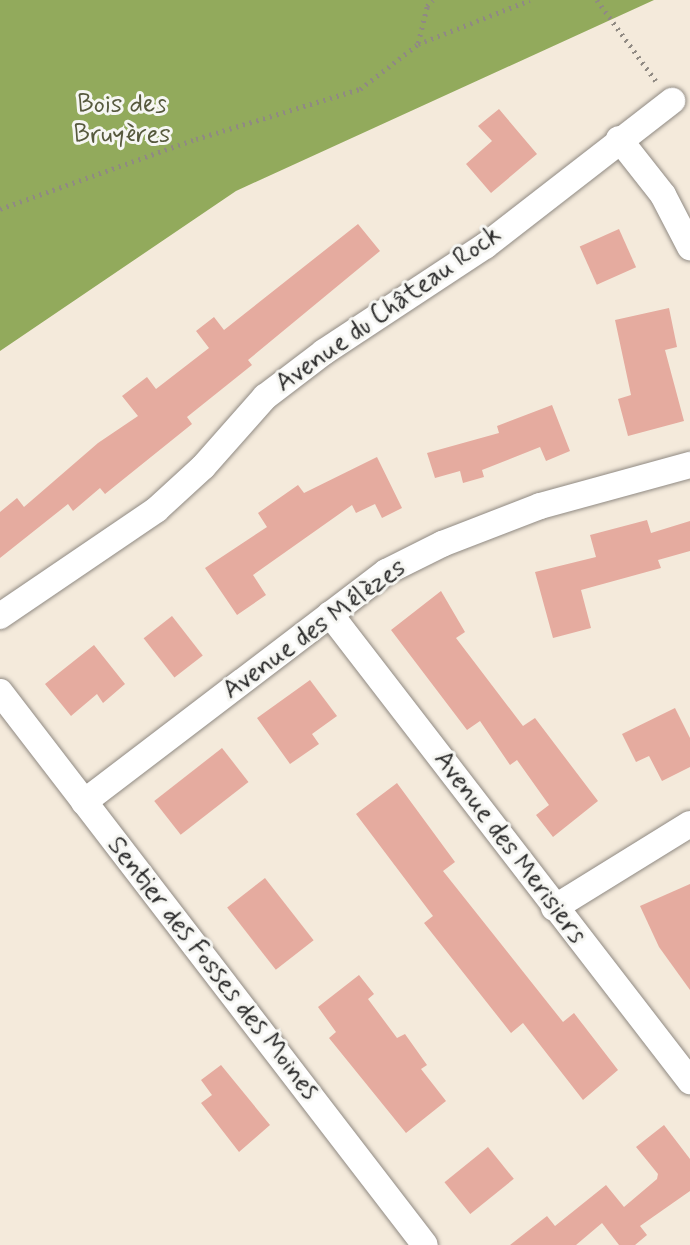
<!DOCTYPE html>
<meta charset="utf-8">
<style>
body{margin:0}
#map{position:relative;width:690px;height:1245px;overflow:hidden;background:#f4eadb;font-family:Mynerve,sans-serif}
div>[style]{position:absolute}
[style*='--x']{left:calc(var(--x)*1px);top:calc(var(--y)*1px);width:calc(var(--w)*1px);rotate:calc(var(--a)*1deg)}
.forest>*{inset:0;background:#92aa5c}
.building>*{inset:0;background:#e5ab9f;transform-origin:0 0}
.path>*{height:4.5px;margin-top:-2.25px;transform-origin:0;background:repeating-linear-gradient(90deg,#908a83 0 2px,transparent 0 7px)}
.roads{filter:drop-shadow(0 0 2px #908a83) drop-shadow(0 0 2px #908a83)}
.minor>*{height:26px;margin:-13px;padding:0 13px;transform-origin:13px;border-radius:13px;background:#fff}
span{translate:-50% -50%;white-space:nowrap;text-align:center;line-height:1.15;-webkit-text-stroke:6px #f6f6f2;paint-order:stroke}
.park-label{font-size:26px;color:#56593d}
.street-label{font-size:26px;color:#2b2b2b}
</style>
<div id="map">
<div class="forest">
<i style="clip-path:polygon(0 0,654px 0,236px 191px,0 351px)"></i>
</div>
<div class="building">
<i style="clip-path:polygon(499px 109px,537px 154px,491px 193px,466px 164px,492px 141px,478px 126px)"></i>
<i style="clip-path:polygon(358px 224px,380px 251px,248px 360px,252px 365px,187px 417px,192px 424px,105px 494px,100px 488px,73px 511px,68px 504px,0 558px,0 512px,17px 498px,24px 507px,98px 443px,138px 416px,122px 396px,147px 377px,156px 389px,209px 348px,196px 331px,214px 317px,224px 330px)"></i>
<i style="left:619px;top:229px;width:42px;height:43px;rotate:66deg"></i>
<i style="clip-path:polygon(669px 308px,677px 347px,665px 350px,684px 421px,628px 436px,618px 399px,631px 395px,615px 320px)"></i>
<i style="clip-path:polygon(552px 405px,570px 451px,546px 461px,540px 447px,482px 470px,484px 477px,463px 483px,460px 471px,435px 478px,427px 453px,499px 433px,497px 426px)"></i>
<i style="clip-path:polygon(377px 457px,402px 508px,382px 518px,375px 504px,356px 513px,352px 505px,253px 575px,266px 595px,237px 615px,205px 568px,267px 527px,258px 513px,298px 485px,304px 493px)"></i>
<i style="clip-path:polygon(647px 520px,651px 533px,690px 521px,690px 551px,658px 560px,661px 568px,581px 590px,591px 628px,553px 638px,535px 572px,596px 557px,590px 535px)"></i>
<i style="clip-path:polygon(441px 591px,465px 632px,456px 638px,523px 726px,535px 718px,598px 801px,553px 837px,536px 815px,549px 805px,517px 760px,510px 765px,480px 721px,467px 730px,391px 630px)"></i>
<i style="left:172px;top:616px;width:50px;height:36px;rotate:52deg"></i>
<i style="clip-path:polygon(94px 645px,125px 684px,103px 703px,97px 694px,71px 716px,45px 684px)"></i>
<i style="clip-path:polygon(310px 680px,337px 716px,312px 734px,319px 744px,290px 764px,257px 718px)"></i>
<i style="clip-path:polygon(675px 708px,690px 738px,690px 767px,662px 781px,649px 756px,636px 762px,622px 734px)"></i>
<i style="left:222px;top:748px;width:43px;height:86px;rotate:52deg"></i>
<i style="clip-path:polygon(397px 783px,455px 862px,443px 871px,563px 1022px,574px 1013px,618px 1070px,583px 1100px,523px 1023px,511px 1033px,424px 923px,433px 916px,356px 814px)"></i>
<i style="left:265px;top:878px;width:79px;height:48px;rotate:52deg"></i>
<i style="clip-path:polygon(690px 884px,690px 990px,659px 947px,640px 906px)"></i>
<i style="clip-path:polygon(359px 975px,374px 994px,368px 999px,397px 1038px,405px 1034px,427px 1065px,421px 1069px,446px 1101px,406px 1133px,329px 1038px,336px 1032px,318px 1007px)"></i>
<i style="clip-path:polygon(221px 1065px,270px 1125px,239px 1152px,201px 1103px,212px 1095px,201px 1080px)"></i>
<i style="clip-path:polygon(664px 1125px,690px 1159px,690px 1191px,640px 1226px,647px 1235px,635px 1245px,619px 1245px,602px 1223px,576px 1245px,510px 1245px,547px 1216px,555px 1226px,606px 1185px,624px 1207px,657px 1179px,658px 1174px,636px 1147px)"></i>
<i style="left:488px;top:1147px;width:41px;height:56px;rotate:51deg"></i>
</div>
<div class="path">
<i style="--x:597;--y:0;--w:100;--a:53.9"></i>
<i style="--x:418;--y:43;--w:38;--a:-76"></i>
<i style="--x:427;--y:6;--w:8;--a:-45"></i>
<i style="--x:0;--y:209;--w:208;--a:-19.7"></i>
<i style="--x:196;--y:139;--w:171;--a:-17"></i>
<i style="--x:360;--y:89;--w:73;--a:-37.8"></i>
<i style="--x:418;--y:44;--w:120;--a:-21.4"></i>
</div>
<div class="roads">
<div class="minor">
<i style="--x:619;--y:139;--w:71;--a:51.8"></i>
<i style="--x:663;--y:195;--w:59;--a:62.6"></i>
<i style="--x:330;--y:614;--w:590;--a:52.37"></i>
<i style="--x:0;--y:616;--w:189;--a:-34.2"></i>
<i style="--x:156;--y:510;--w:64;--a:-42.5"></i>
<i style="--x:203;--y:467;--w:94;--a:-48.5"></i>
<i style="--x:265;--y:397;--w:74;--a:-37.3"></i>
<i style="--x:324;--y:352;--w:193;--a:-33.4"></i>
<i style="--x:485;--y:246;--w:237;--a:-37.8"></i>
<i style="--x:0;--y:692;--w:697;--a:52.46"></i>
<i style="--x:84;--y:802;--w:380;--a:-37.3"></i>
<i style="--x:386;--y:572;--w:63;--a:-26.6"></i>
<i style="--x:442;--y:544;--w:105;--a:-21.2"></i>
<i style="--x:540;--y:506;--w:156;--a:-15.3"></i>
<i style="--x:554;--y:908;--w:160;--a:-31.7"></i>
</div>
</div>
<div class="park-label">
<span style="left:122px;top:121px">Bois des<br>Bruyères</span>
</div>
<div class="street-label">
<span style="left:389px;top:310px;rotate:-35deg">Avenue du Château Rock</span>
<span style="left:315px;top:630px;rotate:-36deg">Avenue des Mélèzes</span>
<span style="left:509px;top:848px;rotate:53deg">Avenue des Merisiers</span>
<span style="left:212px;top:969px;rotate:52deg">Sentier des Fosses des Moines</span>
</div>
</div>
